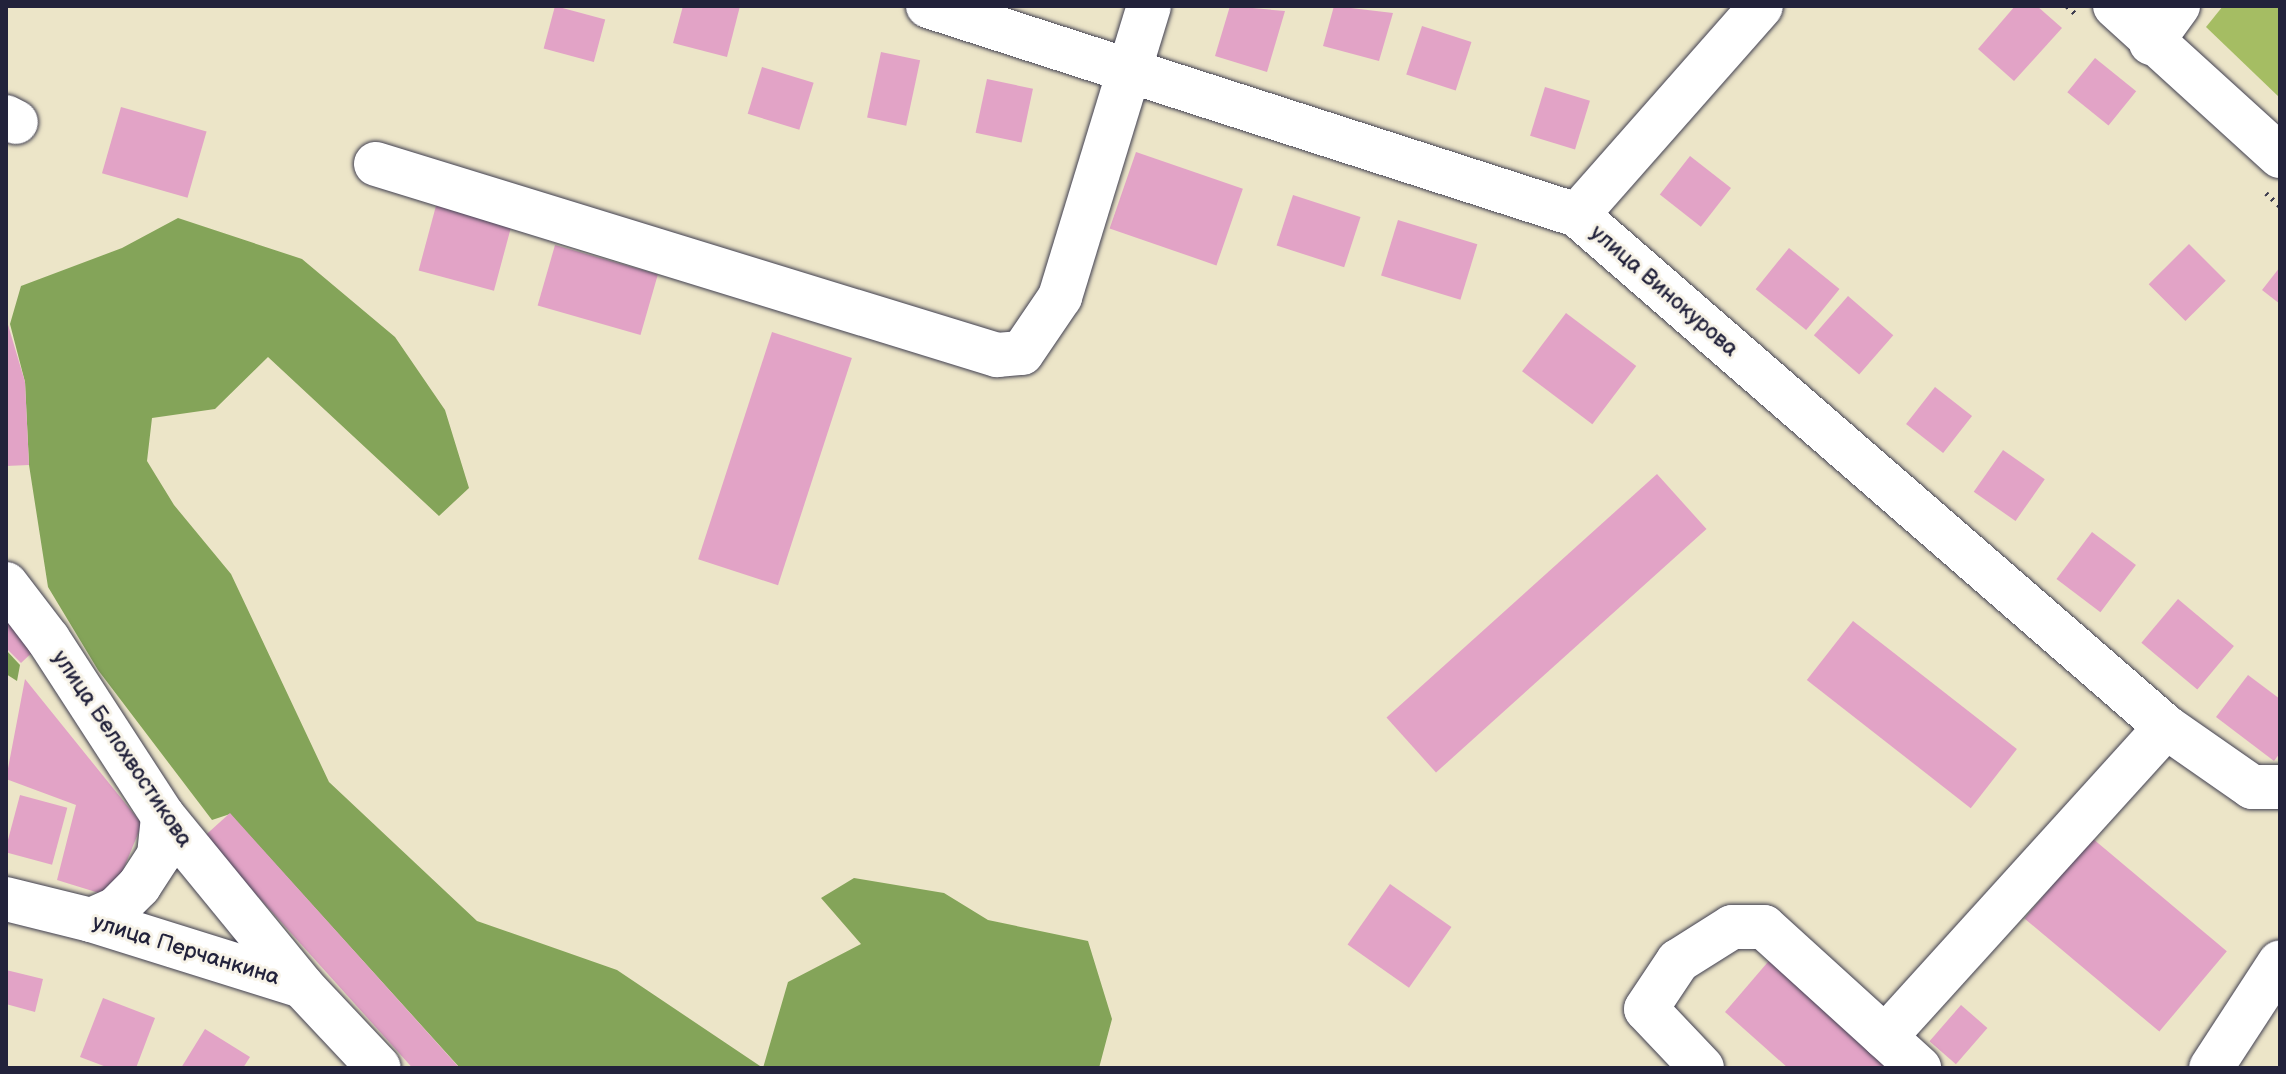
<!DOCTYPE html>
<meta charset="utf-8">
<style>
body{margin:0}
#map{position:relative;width:2286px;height:1074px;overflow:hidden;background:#ece5c8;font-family:"Balsamiq Sans",sans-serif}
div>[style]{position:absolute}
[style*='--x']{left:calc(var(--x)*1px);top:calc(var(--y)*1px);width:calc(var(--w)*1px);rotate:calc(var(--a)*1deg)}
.green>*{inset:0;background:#a5bd63}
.forest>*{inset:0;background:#84a459}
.building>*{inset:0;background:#e2a3c6;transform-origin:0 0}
.path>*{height:5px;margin-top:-2.5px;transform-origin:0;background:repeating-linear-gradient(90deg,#403f50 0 2px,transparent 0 8px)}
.roads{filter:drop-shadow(0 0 2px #403f50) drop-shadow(0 0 2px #403f50)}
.minor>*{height:44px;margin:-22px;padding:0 22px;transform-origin:22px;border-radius:22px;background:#fff}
span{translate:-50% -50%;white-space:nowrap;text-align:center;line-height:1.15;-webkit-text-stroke:6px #f7f3e8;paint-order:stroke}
.street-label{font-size:22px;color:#22223b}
.frame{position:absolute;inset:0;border:8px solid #22223b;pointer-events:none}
</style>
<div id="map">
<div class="green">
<i style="clip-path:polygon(2223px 6px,2280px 6px,2280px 98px,2206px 27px)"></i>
</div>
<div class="forest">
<i style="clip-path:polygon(178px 218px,302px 259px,395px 337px,445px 410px,469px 488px,439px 516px,268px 357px,215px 409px,152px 418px,147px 461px,174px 505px,231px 574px,329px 782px,477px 921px,617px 970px,763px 1068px,788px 982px,861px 944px,821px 898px,854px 878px,944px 893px,988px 920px,1088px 941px,1112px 1019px,1099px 1068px,460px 1068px,230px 814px,212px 820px,98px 670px,48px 587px,29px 465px,25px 382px,10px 324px,21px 286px,122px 248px)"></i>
<i style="clip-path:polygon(6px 650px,20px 665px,17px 681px,6px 674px)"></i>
</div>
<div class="building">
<i style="left:555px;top:6px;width:52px;height:44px;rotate:15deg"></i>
<i style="clip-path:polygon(683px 6px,740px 6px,727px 57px,673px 43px)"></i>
<i style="clip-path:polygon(1230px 6px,1285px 11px,1267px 72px,1215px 56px)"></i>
<i style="clip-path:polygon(1334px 6px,1393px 13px,1379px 61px,1323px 46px)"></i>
<i style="clip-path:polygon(2015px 6px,2037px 6px,2062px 28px,2014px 81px,1978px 49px)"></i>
<i style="left:1422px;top:26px;width:52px;height:51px;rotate:18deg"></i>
<i style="left:881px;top:52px;width:40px;height:67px;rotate:12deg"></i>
<i style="left:2095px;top:58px;width:53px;height:44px;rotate:39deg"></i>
<i style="left:762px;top:67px;width:54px;height:49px;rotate:17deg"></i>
<i style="left:987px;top:79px;width:47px;height:55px;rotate:12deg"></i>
<i style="left:1545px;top:87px;width:47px;height:51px;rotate:17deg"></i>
<i style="left:121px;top:107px;width:89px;height:69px;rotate:16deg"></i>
<i style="left:1136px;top:152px;width:113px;height:81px;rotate:19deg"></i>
<i style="left:1690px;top:156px;width:52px;height:49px;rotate:38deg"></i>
<i style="left:1293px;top:195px;width:71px;height:53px;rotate:18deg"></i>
<i style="left:437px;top:202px;width:78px;height:71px;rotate:15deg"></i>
<i style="left:1398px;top:220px;width:83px;height:58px;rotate:17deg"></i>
<i style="left:2189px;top:244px;width:52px;height:57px;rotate:45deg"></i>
<i style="left:555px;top:245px;width:107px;height:63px;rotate:16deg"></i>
<i style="left:1789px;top:248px;width:65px;height:53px;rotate:39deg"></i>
<i style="clip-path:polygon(2280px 267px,2280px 304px,2262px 290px)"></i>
<i style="left:1848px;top:296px;width:60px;height:52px;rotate:41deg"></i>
<i style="left:1566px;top:313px;width:88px;height:73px;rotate:37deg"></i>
<i style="clip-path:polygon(6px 318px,25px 382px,29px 465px,6px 466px)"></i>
<i style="left:772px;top:332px;width:84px;height:239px;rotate:18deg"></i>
<i style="left:1935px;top:387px;width:47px;height:47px;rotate:38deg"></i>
<i style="left:2003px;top:450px;width:51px;height:51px;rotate:35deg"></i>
<i style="left:1657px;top:474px;width:74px;height:364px;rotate:48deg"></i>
<i style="left:2092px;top:532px;width:55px;height:59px;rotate:37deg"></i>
<i style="left:2178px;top:599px;width:73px;height:57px;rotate:40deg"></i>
<i style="clip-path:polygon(6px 614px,37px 648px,21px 663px,6px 648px)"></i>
<i style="left:1853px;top:621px;width:208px;height:75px;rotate:38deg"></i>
<i style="clip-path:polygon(2248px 675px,2280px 699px,2280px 753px,2274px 761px,2216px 717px)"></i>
<i style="clip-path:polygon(25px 679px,142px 824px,112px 897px,57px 880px,76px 805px,6px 779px)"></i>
<i style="left:20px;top:795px;width:49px;height:59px;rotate:15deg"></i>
<i style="left:230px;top:813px;width:343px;height:35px;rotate:48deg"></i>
<i style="left:2092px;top:838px;width:176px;height:105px;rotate:40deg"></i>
<i style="left:1390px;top:884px;width:75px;height:74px;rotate:35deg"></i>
<i style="clip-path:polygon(1779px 949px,1906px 1068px,1788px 1068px,1725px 1012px)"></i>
<i style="clip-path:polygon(6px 970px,43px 979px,35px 1012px,6px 1004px)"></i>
<i style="clip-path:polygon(103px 998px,155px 1018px,136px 1068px,109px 1068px,80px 1057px)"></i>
<i style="left:1961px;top:1005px;width:35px;height:48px;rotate:41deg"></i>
<i style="clip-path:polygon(205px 1029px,250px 1057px,243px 1068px,181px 1068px)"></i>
</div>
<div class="path">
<i style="--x:2067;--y:6;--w:15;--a:42"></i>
<i style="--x:2266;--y:193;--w:19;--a:43"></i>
</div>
<div class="roads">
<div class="minor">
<i style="--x:928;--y:6;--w:682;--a:17.85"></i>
<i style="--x:1577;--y:215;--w:780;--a:41"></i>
<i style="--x:2166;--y:727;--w:105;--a:34.9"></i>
<i style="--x:2252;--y:787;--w:28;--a:0"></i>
<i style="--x:2115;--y:6;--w:223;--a:42.3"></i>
<i style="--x:2151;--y:43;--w:46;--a:-53.9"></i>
<i style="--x:6;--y:117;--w:11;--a:27"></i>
<i style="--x:376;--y:164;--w:650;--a:17.1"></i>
<i style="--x:997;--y:355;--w:25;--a:-5"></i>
<i style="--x:1022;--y:353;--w:68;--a:-55.8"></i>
<i style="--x:1060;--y:297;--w:304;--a:-73"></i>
<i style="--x:1577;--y:215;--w:278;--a:-48.6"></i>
<i style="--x:6;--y:584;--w:69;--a:52.6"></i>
<i style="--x:48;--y:639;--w:211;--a:57"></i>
<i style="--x:163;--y:816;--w:220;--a:50.7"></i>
<i style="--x:6;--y:899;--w:88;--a:13.9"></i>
<i style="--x:91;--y:920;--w:221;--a:17.4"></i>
<i style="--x:302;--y:986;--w:112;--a:46.8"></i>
<i style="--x:91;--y:920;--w:27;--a:-24"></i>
<i style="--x:116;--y:909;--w:33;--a:-45"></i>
<i style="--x:139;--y:886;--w:37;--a:-57"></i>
<i style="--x:159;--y:855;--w:39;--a:-84"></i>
<i style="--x:1885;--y:1037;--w:418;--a:-47.8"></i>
<i style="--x:1702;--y:1068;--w:81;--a:-133.5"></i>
<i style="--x:1646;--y:1009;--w:58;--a:-56.3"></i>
<i style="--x:1678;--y:961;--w:64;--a:-32.2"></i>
<i style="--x:1732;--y:927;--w:32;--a:0"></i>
<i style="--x:1764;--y:927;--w:210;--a:42.3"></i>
<i style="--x:2211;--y:1068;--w:126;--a:-56.9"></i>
</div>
</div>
<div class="street-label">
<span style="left:1664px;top:291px;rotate:41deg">улица Винокурова</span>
<span style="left:122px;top:749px;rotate:56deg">улица Белохвостикова</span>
<span style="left:186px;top:950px;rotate:17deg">улица Перчанкина</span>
</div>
<div class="frame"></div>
</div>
